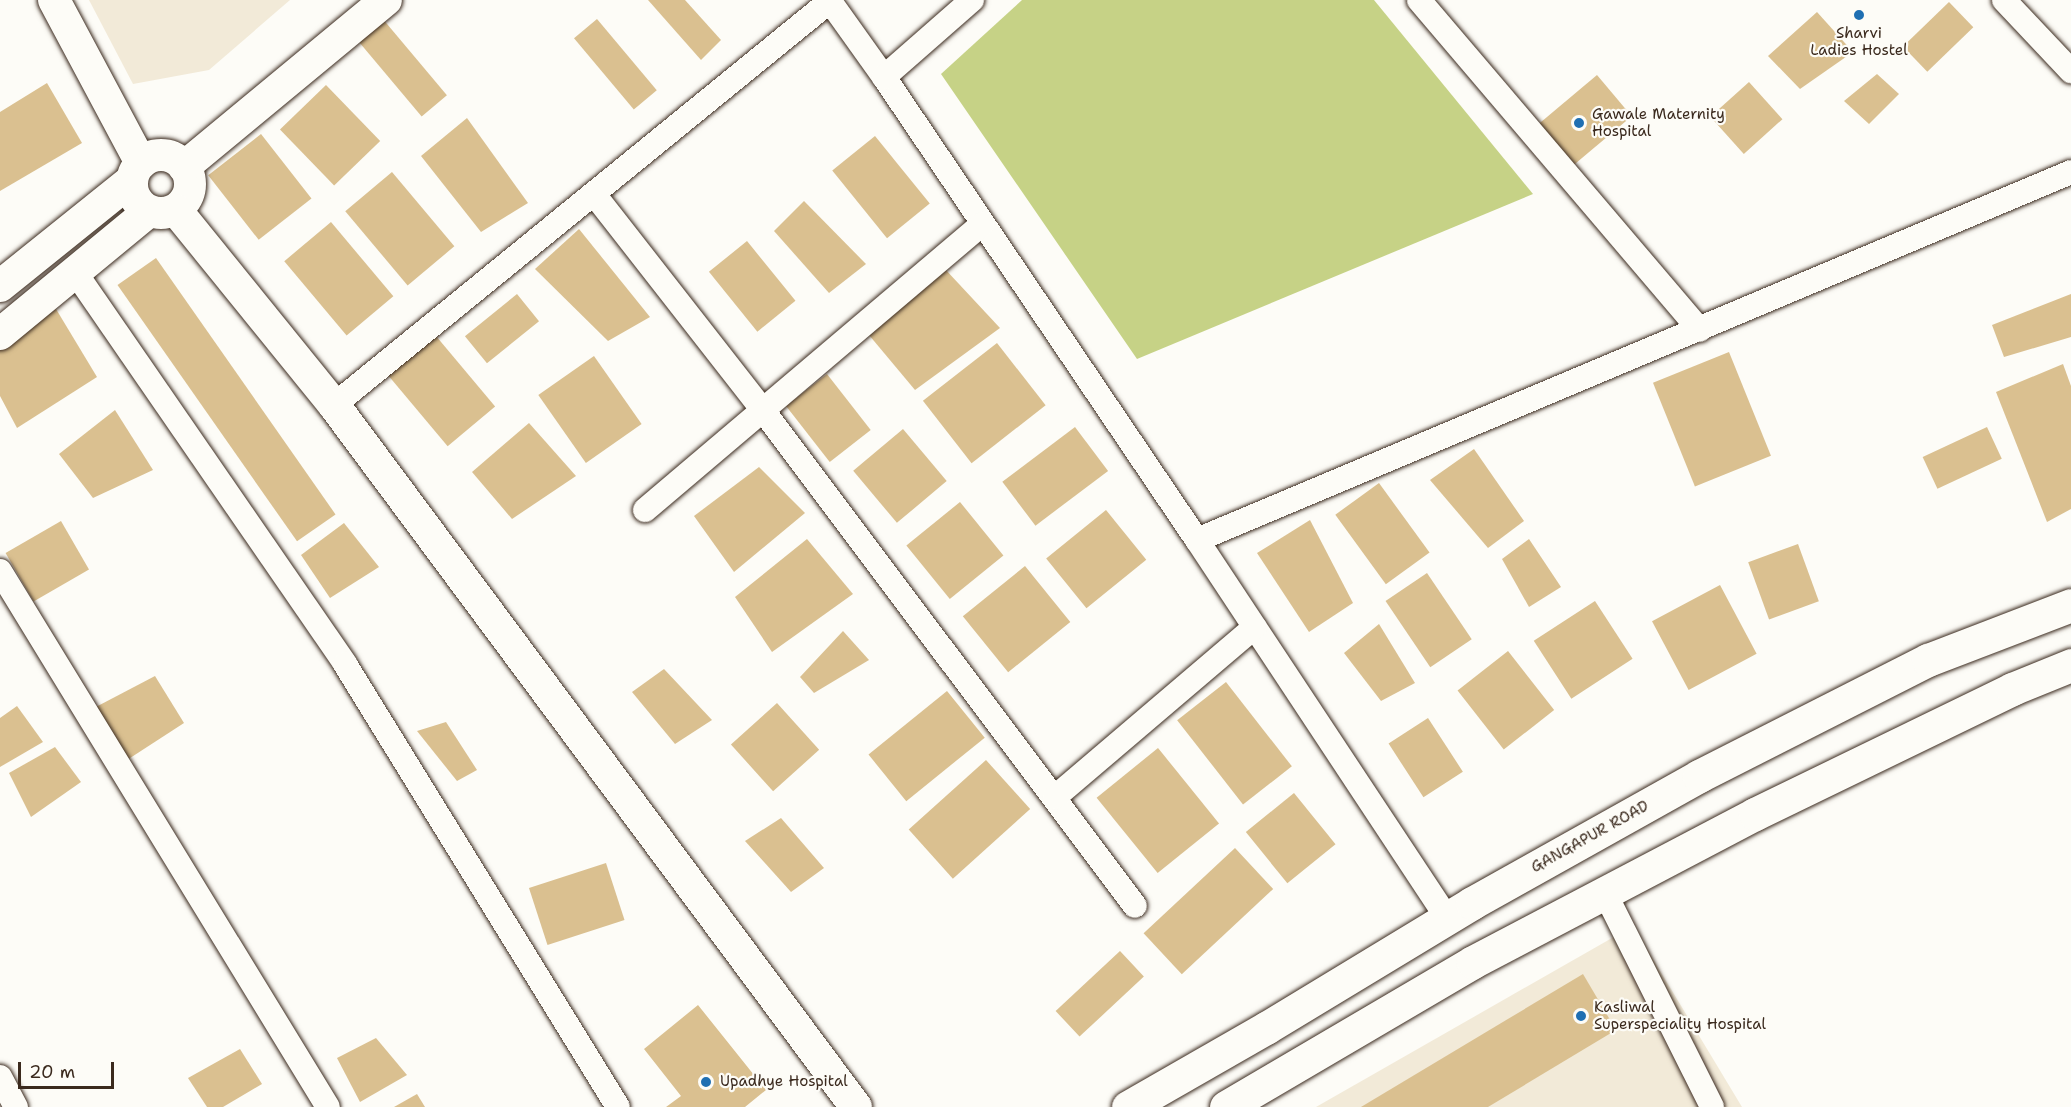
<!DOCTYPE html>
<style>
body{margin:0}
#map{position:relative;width:2071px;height:1107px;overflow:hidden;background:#fdfcf7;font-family:"Shantell Sans",sans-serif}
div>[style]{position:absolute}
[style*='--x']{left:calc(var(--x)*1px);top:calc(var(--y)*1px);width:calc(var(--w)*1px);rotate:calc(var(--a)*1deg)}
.built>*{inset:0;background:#f2ead8}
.green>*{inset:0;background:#c6d286}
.building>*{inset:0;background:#dac090;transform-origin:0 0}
.roads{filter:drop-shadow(0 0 2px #3b2a1e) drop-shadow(0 0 2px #3b2a1e)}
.minor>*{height:24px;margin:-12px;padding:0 12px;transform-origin:12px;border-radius:12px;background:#fdfcf7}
.tertiary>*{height:32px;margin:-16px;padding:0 16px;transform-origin:16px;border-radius:16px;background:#fdfcf7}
.tertiary>.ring{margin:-16px;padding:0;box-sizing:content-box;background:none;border:32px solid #fdfcf7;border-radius:50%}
.primary>*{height:33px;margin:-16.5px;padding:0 16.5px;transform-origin:16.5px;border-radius:16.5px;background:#fdfcf7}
.dots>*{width:16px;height:16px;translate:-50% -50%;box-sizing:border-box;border:3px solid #fdfcf7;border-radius:50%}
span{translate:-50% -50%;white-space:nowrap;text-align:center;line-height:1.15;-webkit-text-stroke:4.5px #fdfcf7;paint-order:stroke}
.poi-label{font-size:15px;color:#3b2a1e}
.left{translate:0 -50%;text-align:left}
.street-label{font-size:15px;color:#3b2a1e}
.scale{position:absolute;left:18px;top:1062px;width:96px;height:27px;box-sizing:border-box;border:3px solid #3b2a1e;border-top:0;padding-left:8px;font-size:18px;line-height:21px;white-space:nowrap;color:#3b2a1e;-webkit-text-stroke:4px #fdfcf7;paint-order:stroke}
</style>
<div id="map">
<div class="built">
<i style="clip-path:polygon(89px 0,290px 0,209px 70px,133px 84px)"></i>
<i style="clip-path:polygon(1633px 926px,1742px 1107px,1316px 1107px)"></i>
</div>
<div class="green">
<i style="clip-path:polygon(1022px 0,1374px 0,1533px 194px,1137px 359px,941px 74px)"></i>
</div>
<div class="building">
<i style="clip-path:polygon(648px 0,685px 0,721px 40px,701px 60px)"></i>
<i style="left:1949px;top:2px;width:35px;height:64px;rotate:46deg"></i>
<i style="clip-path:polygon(1817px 12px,1853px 52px,1800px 89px,1768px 56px)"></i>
<i style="left:382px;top:18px;width:101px;height:33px;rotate:50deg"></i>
<i style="left:597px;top:19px;width:93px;height:30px;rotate:50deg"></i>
<i style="clip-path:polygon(1877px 74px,1899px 94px,1869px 124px,1844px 101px)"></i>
<i style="left:1597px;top:75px;width:54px;height:82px;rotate:50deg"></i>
<i style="left:1749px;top:82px;width:50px;height:52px;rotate:48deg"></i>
<i style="clip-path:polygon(47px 83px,82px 143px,0 191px,0 112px)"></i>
<i style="left:326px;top:85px;width:78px;height:64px;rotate:46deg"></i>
<i style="clip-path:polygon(467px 118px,528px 203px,481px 232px,421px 156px)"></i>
<i style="left:261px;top:134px;width:82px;height:67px;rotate:52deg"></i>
<i style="left:875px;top:136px;width:87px;height:55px;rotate:51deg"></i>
<i style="left:392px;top:172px;width:97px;height:61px;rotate:50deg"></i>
<i style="clip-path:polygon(804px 201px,866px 264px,829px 293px,774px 231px)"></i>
<i style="left:331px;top:222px;width:97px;height:61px;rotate:50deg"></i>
<i style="clip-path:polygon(579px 229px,650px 317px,608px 341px,535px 269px)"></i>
<i style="left:747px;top:241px;width:77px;height:49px;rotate:51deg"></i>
<i style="left:156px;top:258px;width:313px;height:47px;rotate:55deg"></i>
<i style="clip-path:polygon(945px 269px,1000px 328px,915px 390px,869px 335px)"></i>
<i style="left:517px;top:294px;width:35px;height:67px;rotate:51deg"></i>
<i style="clip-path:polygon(2071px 294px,2071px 337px,2004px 357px,1992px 325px)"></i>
<i style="clip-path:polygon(56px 309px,97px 377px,17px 428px,0 396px,0 350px)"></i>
<i style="left:436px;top:336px;width:92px;height:62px;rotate:50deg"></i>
<i style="left:997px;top:343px;width:79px;height:94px;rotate:52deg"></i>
<i style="left:1729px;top:352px;width:112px;height:82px;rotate:68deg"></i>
<i style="left:594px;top:356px;width:83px;height:68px;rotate:55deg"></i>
<i style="clip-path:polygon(2063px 364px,2071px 386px,2071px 509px,2047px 522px,1996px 392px)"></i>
<i style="left:827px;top:374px;width:71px;height:52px;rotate:52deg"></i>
<i style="clip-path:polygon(115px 410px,153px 470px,93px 498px,59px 454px)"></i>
<i style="clip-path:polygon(529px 423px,576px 476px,512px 519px,472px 472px)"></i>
<i style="left:1075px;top:427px;width:55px;height:91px;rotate:53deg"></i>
<i style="left:1987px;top:427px;width:35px;height:71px;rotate:65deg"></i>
<i style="left:903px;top:429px;width:68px;height:65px;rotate:50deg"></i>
<i style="clip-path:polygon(1474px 449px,1524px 521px,1488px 548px,1430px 480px)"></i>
<i style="clip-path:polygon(759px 467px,805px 513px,734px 572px,694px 516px)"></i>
<i style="left:1379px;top:483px;width:86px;height:54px;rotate:54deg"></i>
<i style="left:960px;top:502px;width:69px;height:69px;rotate:51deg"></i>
<i style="left:1106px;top:510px;width:64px;height:77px;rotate:51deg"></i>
<i style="clip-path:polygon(1310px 520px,1353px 603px,1309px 632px,1257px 553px)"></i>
<i style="left:61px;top:521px;width:56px;height:64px;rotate:60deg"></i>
<i style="clip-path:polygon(344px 523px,379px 567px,330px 598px,301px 555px)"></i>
<i style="clip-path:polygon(807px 539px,853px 594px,772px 652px,735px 597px)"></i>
<i style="clip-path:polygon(1529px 539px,1561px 587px,1529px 607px,1502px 559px)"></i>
<i style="left:1798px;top:544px;width:61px;height:53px;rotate:70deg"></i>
<i style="left:1025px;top:566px;width:72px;height:80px;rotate:51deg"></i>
<i style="left:1427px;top:573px;width:80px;height:50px;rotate:56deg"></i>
<i style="left:1720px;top:585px;width:78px;height:77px;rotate:62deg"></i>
<i style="left:1595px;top:601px;width:69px;height:73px;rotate:57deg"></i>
<i style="clip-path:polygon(1379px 624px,1415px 683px,1381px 701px,1344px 653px)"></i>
<i style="clip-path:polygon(843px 631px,869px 660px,814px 693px,800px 677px)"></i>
<i style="left:1508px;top:651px;width:75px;height:64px;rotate:52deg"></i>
<i style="clip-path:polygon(664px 669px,712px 720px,675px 744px,632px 692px)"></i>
<i style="clip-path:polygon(155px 676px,184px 723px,127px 760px,92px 709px)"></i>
<i style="left:1226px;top:682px;width:107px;height:62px;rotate:52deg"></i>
<i style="left:947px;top:691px;width:60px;height:101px;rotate:51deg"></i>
<i style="left:777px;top:703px;width:63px;height:62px;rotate:48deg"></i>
<i style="clip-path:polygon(17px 706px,43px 742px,0 767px,0 718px)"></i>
<i style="left:1428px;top:718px;width:64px;height:47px;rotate:57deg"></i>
<i style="clip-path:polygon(446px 722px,477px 770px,457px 781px,417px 731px)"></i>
<i style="clip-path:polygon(55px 747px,81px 782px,31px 817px,9px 773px)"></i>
<i style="left:1158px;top:748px;width:97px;height:79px;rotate:51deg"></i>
<i style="left:986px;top:760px;width:66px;height:104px;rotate:48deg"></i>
<i style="left:1294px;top:793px;width:66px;height:62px;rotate:51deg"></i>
<i style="clip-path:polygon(781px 818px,824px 868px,791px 892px,745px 841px)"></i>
<i style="left:1235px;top:848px;width:56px;height:125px;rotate:47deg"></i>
<i style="left:606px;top:863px;width:60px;height:81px;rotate:72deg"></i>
<i style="left:1120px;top:951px;width:35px;height:88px;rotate:47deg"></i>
<i style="clip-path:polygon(1583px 974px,1616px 1030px,1488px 1107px,1361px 1107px)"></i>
<i style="clip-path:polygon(698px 1005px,766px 1090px,745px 1107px,666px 1107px,681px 1096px,644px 1049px)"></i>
<i style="clip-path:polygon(376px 1038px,407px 1075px,360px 1102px,337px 1058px)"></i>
<i style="clip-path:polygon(240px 1049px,262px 1084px,223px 1107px,207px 1107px,188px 1078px)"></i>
<i style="clip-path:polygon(417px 1094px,425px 1107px,394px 1107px)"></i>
</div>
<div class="roads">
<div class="minor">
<i style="--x:829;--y:0;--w:95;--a:54.5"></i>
<i style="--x:884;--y:77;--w:559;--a:55.94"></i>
<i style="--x:1197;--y:540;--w:453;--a:56.5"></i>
<i style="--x:1419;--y:0;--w:433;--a:49.6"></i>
<i style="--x:2004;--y:0;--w:98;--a:46.7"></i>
<i style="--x:884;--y:77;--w:117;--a:-41.2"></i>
<i style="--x:594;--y:194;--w:273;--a:52"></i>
<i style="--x:762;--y:409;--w:621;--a:53.11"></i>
<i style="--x:75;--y:272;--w:476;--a:55.4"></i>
<i style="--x:345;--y:664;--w:520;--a:58.36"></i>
<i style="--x:334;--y:405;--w:640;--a:-39.16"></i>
<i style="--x:645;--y:510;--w:442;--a:-40.3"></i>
<i style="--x:1197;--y:540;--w:948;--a:-22.83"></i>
<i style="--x:0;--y:571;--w:628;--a:58.54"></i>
<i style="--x:1055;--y:797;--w:262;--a:-40.4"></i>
<i style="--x:1605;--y:893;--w:239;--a:63.4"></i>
<i style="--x:0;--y:1077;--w:34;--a:62"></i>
</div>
<div class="tertiary">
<i style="--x:54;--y:0;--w:185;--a:61.9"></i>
<i class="ring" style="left:132px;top:155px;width:26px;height:26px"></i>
<i style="--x:184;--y:167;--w:262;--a:-39.6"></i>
<i style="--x:176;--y:210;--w:251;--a:51"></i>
<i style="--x:334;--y:405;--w:875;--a:53.37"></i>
<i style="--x:0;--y:286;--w:169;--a:-38.8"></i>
<i style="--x:0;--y:334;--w:193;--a:-39.5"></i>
</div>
<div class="primary">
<i style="--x:1128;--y:1107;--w:159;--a:-29.8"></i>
<i style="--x:1266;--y:1028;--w:241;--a:-31.2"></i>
<i style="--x:1472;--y:903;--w:260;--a:-29.2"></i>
<i style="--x:1699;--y:776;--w:257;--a:-26.9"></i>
<i style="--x:1928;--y:660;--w:153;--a:-21"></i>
<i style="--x:1226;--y:1107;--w:286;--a:-30.4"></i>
<i style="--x:1473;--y:962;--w:318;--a:-27.7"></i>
<i style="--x:1755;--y:814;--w:286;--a:-25.9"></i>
<i style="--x:2012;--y:689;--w:64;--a:-22.1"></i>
</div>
</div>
<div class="dots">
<i style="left:1859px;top:15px;background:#1f6fb2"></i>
<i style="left:1579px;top:123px;background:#1f6fb2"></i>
<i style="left:1581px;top:1016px;background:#1f6fb2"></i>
<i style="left:706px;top:1082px;background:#1f6fb2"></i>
</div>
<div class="poi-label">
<span style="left:1859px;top:42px">Sharvi<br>Ladies Hostel</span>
<span class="left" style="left:1592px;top:123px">Gawale Maternity<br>Hospital</span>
<span class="left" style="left:1594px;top:1016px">Kasliwal<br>Superspeciality Hospital</span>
<span class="left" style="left:720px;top:1082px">Upadhye Hospital</span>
</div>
<div class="street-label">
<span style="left:1590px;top:837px;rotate:-29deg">GANGAPUR ROAD</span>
</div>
<div class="scale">20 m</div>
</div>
